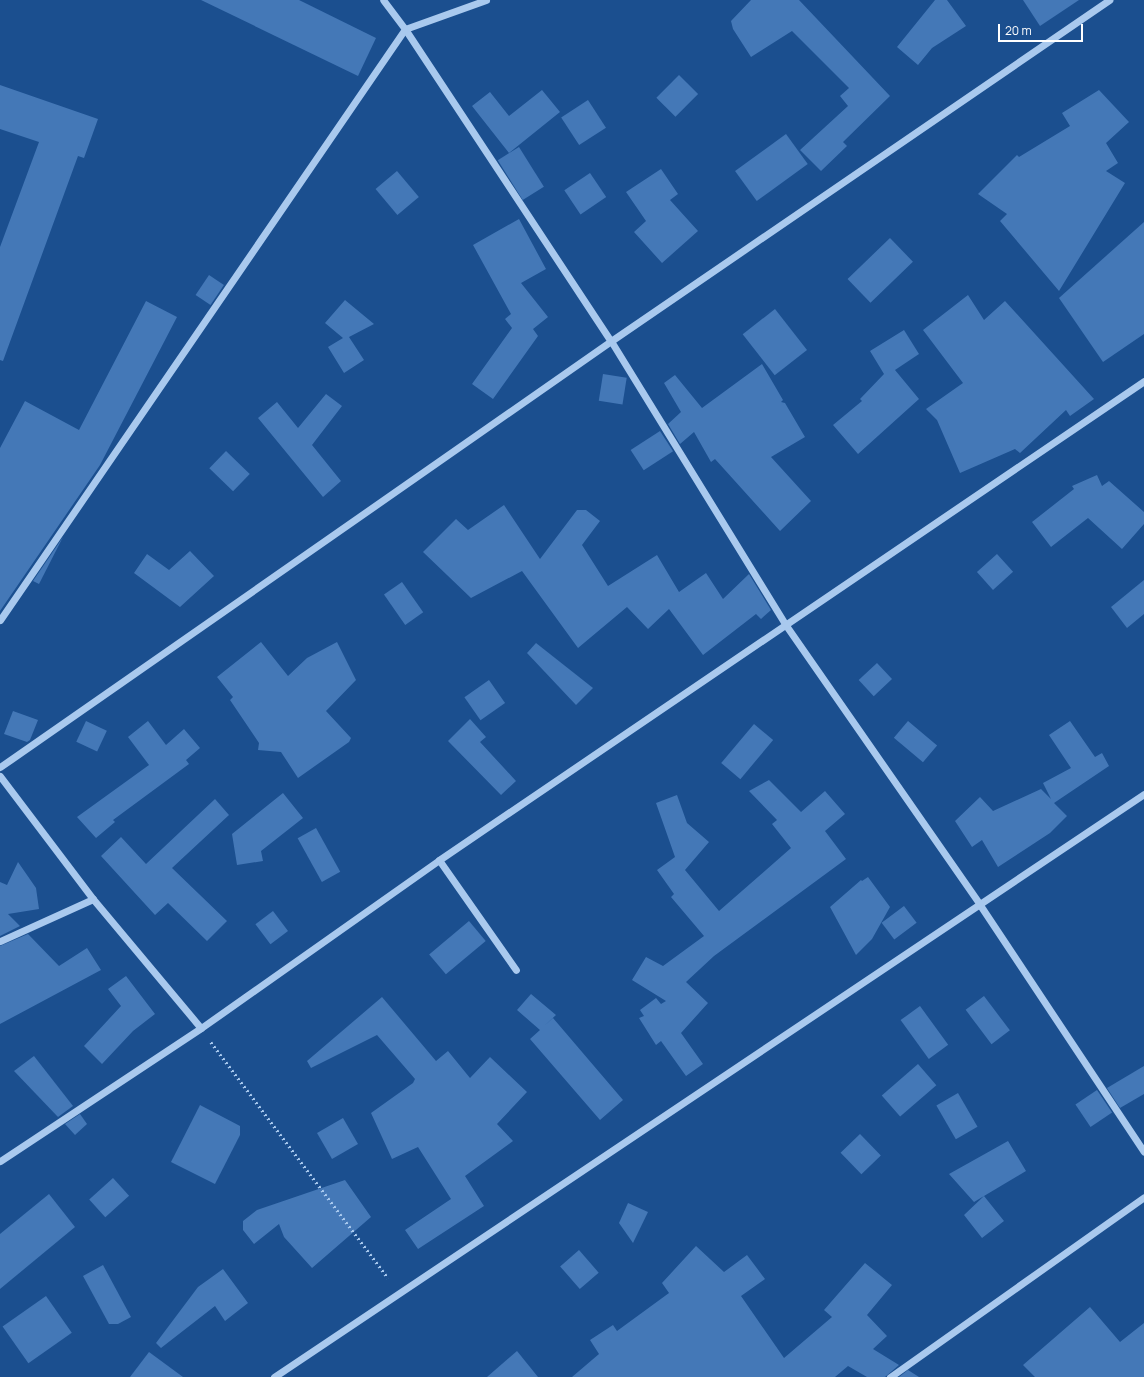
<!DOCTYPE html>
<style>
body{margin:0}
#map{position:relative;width:1144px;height:1377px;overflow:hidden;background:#1b4f8f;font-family:Manrope,sans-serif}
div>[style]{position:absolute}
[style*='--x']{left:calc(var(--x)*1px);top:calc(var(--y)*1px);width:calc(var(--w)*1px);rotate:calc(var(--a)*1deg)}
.building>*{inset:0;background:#4478b7;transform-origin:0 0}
.path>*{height:2.5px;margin-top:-1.25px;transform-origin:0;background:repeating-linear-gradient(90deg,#a9c9ee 0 2px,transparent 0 5px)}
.minor>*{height:7px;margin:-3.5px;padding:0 3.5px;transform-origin:3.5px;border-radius:3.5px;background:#a9c9ee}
span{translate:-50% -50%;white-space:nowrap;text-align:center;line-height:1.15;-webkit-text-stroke:4px #1b4f8f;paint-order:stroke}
.scale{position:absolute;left:998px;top:24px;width:85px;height:18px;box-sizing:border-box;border:2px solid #fff;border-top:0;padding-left:5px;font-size:12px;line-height:14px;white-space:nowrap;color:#fff;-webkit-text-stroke:3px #1b4f8f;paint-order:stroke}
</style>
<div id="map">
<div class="building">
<i style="clip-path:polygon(201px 0,299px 0,376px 38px,358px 76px)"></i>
<i style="clip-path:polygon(751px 0,799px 0,890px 96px,843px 142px,847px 146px,821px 171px,800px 150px,848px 106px,840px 96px,849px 88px,792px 31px,751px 57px,733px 29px,731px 21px)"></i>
<i style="clip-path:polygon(935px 0,947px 0,966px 26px,932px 48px,918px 65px,897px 47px)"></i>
<i style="clip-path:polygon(1023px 0,1079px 0,1040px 26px)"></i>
<i style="left:679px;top:75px;width:27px;height:32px;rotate:45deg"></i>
<i style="clip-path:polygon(0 85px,98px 119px,84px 158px,78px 156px,3px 361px,0 360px,0 247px,39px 142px,0 129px)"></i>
<i style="clip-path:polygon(542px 90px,560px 112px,509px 153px,472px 106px,490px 92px,509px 116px)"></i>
<i style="clip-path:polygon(1099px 90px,1129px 122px,1106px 143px,1118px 163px,1106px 171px,1125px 183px,1059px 291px,1000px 221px,1007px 214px,978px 194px,1017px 155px,1019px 157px,1070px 126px,1062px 113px)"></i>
<i style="left:588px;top:100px;width:33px;height:32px;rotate:57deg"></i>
<i style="left:786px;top:134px;width:37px;height:63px;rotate:54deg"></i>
<i style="left:519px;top:147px;width:47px;height:25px;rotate:58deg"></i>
<i style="clip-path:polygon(661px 169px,678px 194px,670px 200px,698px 231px,662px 263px,634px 232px,646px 221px,626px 192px)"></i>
<i style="left:397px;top:171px;width:34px;height:28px;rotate:50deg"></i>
<i style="left:590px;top:173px;width:29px;height:31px;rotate:56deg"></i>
<i style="clip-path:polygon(519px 219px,546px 269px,521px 283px,548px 317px,533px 329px,538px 336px,493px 399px,472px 384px,512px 328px,505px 319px,511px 314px,473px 245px)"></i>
<i style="clip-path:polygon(1144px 222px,1144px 334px,1103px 362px,1059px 298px)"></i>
<i style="left:890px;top:238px;width:33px;height:59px;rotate:46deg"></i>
<i style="left:209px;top:275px;width:18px;height:24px;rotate:34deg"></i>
<i style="clip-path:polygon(968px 295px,984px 320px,1005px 301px,1094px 399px,1070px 416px,1066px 410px,1020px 453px,1015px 449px,960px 473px,937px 420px,926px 409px,963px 383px,923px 330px)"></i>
<i style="clip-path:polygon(345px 300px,374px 324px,349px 337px,364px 360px,344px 373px,328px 347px,343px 338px,325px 323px)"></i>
<i style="clip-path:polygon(146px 301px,177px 317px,100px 465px,0 611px,0 448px,25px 401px,79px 430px)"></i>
<i style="left:775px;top:309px;width:52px;height:41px;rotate:52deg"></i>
<i style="clip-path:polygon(904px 330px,919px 354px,895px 370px,919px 399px,858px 454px,833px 425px,862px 401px,860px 399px,884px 374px,870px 351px)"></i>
<i style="clip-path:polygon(762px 364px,783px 400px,781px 402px,785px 403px,805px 437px,771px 457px,811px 501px,780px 531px,715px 459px,711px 462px,694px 432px,680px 444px,668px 424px,681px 412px,664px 383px,675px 375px,702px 408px)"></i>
<i style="left:603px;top:374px;width:24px;height:27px;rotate:9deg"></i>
<i style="clip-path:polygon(326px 394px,342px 406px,312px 445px,341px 481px,323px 497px,258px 418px,277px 402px,298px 428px)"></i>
<i style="left:660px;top:431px;width:24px;height:35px;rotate:57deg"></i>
<i style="left:226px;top:451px;width:33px;height:24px;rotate:44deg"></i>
<i style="clip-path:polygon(1097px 475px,1102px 486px,1109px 481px,1144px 512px,1144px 524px,1122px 549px,1088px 518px,1051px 547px,1032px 522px,1074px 489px,1072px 486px)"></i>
<i style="clip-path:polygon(504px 505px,540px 559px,577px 510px,586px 510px,600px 521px,582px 545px,608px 586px,657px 555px,679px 592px,706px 573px,723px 599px,749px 574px,771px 610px,761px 619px,756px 614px,703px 655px,669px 609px,648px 629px,627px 607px,578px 648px,522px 571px,471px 598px,423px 552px,456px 519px,468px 530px)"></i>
<i style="clip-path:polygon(63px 537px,39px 584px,33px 581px)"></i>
<i style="clip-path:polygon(190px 551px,214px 576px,180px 607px,134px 573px,147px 554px,169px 570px)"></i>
<i style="left:997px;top:554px;width:24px;height:27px;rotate:48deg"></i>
<i style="clip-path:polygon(1144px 580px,1144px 614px,1127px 628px,1111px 607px)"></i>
<i style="left:402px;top:582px;width:37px;height:22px;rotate:55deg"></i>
<i style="clip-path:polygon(261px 642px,288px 676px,307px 658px,337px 642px,356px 680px,326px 711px,351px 738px,349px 742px,298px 778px,281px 752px,258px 750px,259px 743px,230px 700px,233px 697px,217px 677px)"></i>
<i style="clip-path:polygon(536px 643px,593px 688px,576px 705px,527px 653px)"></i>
<i style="left:877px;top:663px;width:22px;height:25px;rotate:47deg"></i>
<i style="left:489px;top:680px;width:28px;height:30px;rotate:55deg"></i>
<i style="clip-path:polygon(13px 711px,38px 720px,30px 740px,27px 742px,4px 734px)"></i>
<i style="clip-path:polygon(470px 719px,486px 737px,480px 742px,516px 781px,501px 795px,448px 741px)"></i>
<i style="left:86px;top:721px;width:23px;height:23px;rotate:25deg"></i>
<i style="clip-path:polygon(148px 721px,166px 745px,184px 729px,200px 748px,186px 760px,189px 764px,113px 820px,115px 822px,96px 838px,77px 817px,149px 765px,128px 737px)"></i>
<i style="left:908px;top:721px;width:38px;height:22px;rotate:40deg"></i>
<i style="clip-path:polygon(1070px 721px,1095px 757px,1102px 753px,1109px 766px,1054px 803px,1067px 816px,1050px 833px,998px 867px,982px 840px,972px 847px,955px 821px,980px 797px,993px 811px,1041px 789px,1051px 799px,1043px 783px,1071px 768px,1049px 735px)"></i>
<i style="left:754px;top:724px;width:25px;height:51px;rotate:40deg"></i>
<i style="clip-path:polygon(769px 780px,801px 812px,825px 791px,845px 814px,825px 831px,846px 859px,714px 956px,686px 982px,708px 1003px,681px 1033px,703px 1064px,686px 1076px,661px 1041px,656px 1045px,639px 1018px,644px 1016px,640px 1010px,656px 998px,661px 1004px,666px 1001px,632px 980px,646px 957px,663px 966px,704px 936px,671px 897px,674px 894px,657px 870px,675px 857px,656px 803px,677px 795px,687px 823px,709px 842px,685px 870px,719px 911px,791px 848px,772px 824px,777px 820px,749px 791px)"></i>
<i style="clip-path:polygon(283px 793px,303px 818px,261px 851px,263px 861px,237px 865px,232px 834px)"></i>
<i style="clip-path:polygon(215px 799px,229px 815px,172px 868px,227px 921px,207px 941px,168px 903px,155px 915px,101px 856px,121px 837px,146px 864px)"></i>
<i style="left:316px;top:828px;width:50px;height:21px;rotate:61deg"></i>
<i style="clip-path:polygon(18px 862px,36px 888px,39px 909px,8px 914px,20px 926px,0 936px,0 882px,7px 885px)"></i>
<i style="clip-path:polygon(868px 877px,890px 907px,872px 939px,856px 955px,830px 907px,861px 880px,862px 881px)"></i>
<i style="left:904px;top:906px;width:21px;height:28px;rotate:53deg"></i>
<i style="left:273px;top:911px;width:25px;height:22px;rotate:53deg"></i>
<i style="left:469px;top:921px;width:26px;height:52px;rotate:50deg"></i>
<i style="clip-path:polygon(28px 934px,59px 966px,87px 948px,101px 970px,0 1024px,0 946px)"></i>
<i style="clip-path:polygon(126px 976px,155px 1014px,133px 1031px,102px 1064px,84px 1046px,121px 1006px,108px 989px)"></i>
<i style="clip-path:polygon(531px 994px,556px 1015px,544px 1026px,553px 1018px,623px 1100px,600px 1120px,530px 1039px,540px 1030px,517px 1010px)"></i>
<i style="left:984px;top:996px;width:43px;height:23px;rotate:53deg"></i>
<i style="clip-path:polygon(382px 997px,436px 1061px,448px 1051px,470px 1078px,490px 1057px,527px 1092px,497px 1124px,513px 1141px,465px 1176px,484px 1206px,418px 1249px,405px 1230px,451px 1199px,418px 1147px,392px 1159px,371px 1113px,413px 1083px,415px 1079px,377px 1035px,311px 1068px,307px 1061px)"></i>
<i style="left:920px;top:1006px;width:48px;height:24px;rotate:54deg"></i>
<i style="clip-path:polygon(34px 1056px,73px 1106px,58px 1117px,14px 1071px)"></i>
<i style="left:918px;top:1064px;width:28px;height:48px;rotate:49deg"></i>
<i style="clip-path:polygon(1144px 1066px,1144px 1094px,1120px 1108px,1107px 1088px)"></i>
<i style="left:1097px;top:1090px;width:27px;height:26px;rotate:56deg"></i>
<i style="left:958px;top:1093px;width:39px;height:25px;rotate:60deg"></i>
<i style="clip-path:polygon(200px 1105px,240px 1126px,240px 1135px,215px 1184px,171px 1162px)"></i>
<i style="clip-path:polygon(80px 1114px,87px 1124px,75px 1135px,65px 1124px)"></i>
<i style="left:343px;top:1118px;width:30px;height:30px;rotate:60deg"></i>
<i style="left:860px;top:1134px;width:30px;height:27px;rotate:46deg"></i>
<i style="clip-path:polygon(1008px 1141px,1026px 1171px,984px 1196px,1004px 1221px,982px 1238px,964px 1215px,984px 1196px,974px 1202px,949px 1174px)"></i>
<i style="left:113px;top:1178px;width:24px;height:32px;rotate:48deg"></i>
<i style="clip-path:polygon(345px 1180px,371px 1217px,312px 1268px,284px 1237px,279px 1224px,254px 1244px,243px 1230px,243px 1221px,257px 1210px)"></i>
<i style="clip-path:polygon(49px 1194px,75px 1227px,0 1289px,0 1234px)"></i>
<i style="clip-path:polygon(628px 1203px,648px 1212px,633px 1243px,619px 1223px)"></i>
<i style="clip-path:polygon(696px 1246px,724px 1272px,747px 1255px,765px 1279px,741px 1296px,784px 1358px,832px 1317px,824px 1310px,865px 1263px,892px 1285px,867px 1315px,887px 1336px,873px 1349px,899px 1365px,885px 1377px,867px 1377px,848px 1366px,835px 1377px,572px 1377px,599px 1354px,590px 1340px,613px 1325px,617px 1331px,669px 1293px,662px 1283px)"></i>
<i style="left:579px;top:1250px;width:30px;height:25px;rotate:49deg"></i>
<i style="clip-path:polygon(103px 1265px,131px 1317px,118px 1324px,109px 1324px,83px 1276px)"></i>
<i style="clip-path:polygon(223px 1269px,248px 1303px,225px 1321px,215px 1306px,161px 1348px,156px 1343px,198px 1287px)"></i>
<i style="left:46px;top:1296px;width:45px;height:53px;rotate:55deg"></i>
<i style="clip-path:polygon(1090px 1307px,1120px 1342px,1144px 1323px,1144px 1377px,1035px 1377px,1023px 1365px)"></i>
<i style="clip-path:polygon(517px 1351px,538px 1377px,487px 1377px)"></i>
<i style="clip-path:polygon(149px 1352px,183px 1377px,130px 1377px)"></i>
<i style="clip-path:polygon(908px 1370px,919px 1377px,899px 1377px)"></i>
</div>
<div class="path">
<i style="--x:211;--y:1042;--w:295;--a:53.1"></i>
</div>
<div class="minor">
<i style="--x:486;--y:0;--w:86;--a:160.3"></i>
<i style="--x:405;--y:29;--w:374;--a:56.6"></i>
<i style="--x:611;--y:341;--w:332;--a:58.4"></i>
<i style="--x:785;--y:624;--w:342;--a:55.2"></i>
<i style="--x:980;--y:905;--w:296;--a:56.4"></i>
<i style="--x:0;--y:620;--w:716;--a:-55.58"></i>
<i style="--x:405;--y:29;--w:36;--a:-127"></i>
<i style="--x:0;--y:767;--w:745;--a:-34.88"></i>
<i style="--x:611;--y:341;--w:604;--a:-34.4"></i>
<i style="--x:0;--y:776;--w:154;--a:52.9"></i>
<i style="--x:93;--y:899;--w:168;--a:50.1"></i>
<i style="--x:439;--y:860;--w:134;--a:55"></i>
<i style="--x:0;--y:941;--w:102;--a:-24.3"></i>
<i style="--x:0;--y:1161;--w:241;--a:-33.5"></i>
<i style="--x:201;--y:1028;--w:291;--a:-35.2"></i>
<i style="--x:439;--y:860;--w:852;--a:-34.19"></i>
<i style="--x:274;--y:1377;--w:1047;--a:-33.83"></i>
<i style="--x:890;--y:1377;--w:311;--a:-35.3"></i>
</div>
<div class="scale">20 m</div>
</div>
